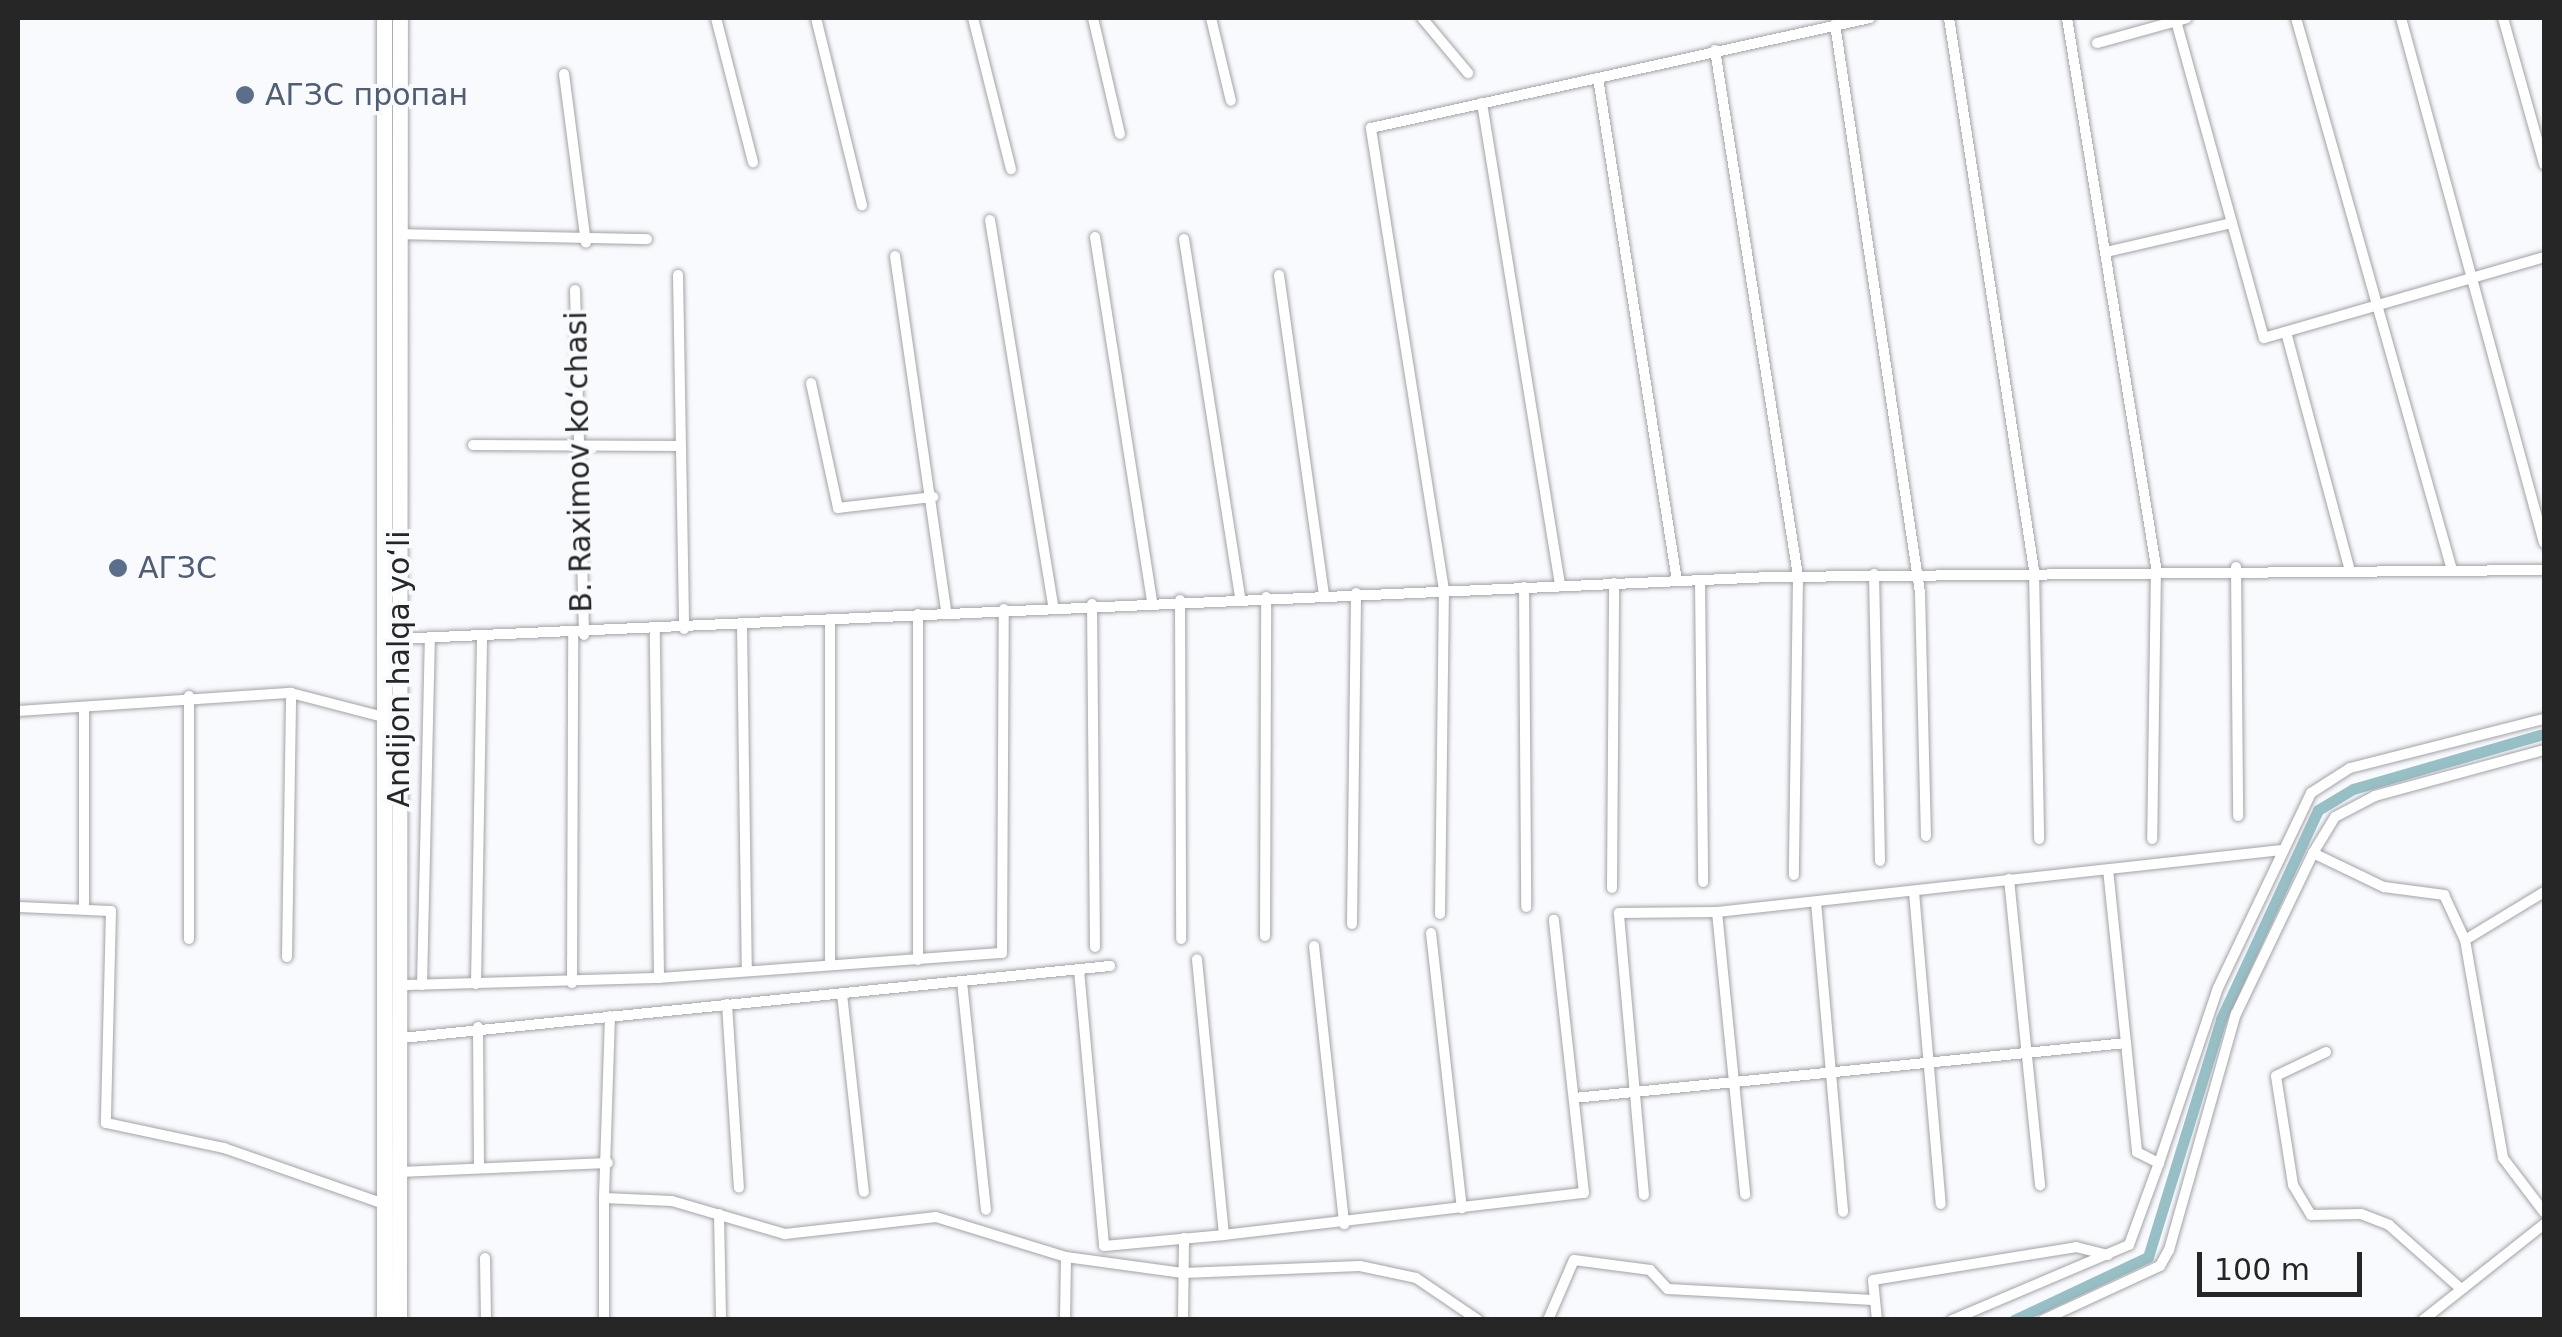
<!DOCTYPE html>
<meta charset="utf-8">
<style>
body{margin:0}
#map{position:relative;width:2562px;height:1337px;overflow:hidden;background:#f9fafe;font-family:"DejaVu Sans",sans-serif}
div>[style]{position:absolute}
[style*='--x']{left:calc(var(--x)*1px);top:calc(var(--y)*1px);width:calc(var(--w)*1px);rotate:calc(var(--a)*1deg)}
.canal>*{height:11px;margin:-5.5px;padding:0 5.5px;transform-origin:5.5px;border-radius:5.5px;background:#96c0c6}
.roads{filter:drop-shadow(0 0 2px #a2a3a6) drop-shadow(0 0 2px #a2a3a6)}
.minor>*{height:10px;margin:-5px;padding:0 5px;transform-origin:5px;border-radius:5px;background:#fff}
.highway>*{height:15px;margin:-7.5px;padding:0 7.5px;transform-origin:7.5px;border-radius:7.5px;background:#fff}
.dots>*{width:28px;height:28px;translate:-50% -50%;box-sizing:border-box;border:5px solid #f9fafe;border-radius:50%}
span{translate:-50% -50%;white-space:nowrap;text-align:center;line-height:1.15;-webkit-text-stroke:8px #f9fafe;paint-order:stroke}
.service-label{font-size:30px;color:#4e5e75}
.left{translate:0 -50%;text-align:left}
.street-label{font-size:30px;color:#262627}
.frame{position:absolute;inset:0;border:20px solid #262627;pointer-events:none}
.scale{position:absolute;left:2197px;top:1252px;width:165px;height:45px;box-sizing:border-box;border:5px solid #262627;border-top:0;padding-left:12px;font-size:30px;line-height:35px;white-space:nowrap;color:#262627;-webkit-text-stroke:8px #f9fafe;paint-order:stroke}
</style>
<div id="map">
<div class="canal">
<i style="--x:2014;--y:1320;--w:148;--a:-25.2"></i>
<i style="--x:2148;--y:1257;--w:249;--a:-72.9"></i>
<i style="--x:2221;--y:1019;--w:230;--a:-65.1"></i>
<i style="--x:2318;--y:810;--w:41;--a:-31"></i>
<i style="--x:2353;--y:789;--w:199;--a:-16.1"></i>
</div>
<div class="roads">
<div class="minor">
<i style="--x:716;--y:18;--w:149;--a:75.6"></i>
<i style="--x:816;--y:18;--w:193;--a:76.2"></i>
<i style="--x:973;--y:18;--w:156;--a:75.9"></i>
<i style="--x:1093;--y:18;--w:119;--a:76.9"></i>
<i style="--x:1211;--y:18;--w:85;--a:76.5"></i>
<i style="--x:1422;--y:18;--w:72;--a:50.1"></i>
<i style="--x:1949;--y:18;--w:559;--a:81.25"></i>
<i style="--x:2034;--y:570;--w:269;--a:88.9"></i>
<i style="--x:2067;--y:18;--w:556;--a:80.79"></i>
<i style="--x:2156;--y:567;--w:272;--a:90.8"></i>
<i style="--x:2296;--y:18;--w:574;--a:74.22"></i>
<i style="--x:2401;--y:18;--w:544;--a:74.76"></i>
<i style="--x:2503;--y:18;--w:152;--a:74.3"></i>
<i style="--x:2176;--y:21;--w:329;--a:74.5"></i>
<i style="--x:2264;--y:338;--w:291;--a:-16.1"></i>
<i style="--x:1835;--y:24;--w:575;--a:81.5"></i>
<i style="--x:1920;--y:593;--w:243;--a:88.6"></i>
<i style="--x:2097;--y:43;--w:93;--a:-15.5"></i>
<i style="--x:1715;--y:50;--w:533;--a:81.03"></i>
<i style="--x:1798;--y:576;--w:299;--a:90.8"></i>
<i style="--x:564;--y:74;--w:170;--a:82.6"></i>
<i style="--x:1598;--y:78;--w:509;--a:81.07"></i>
<i style="--x:1482;--y:103;--w:488;--a:80.8"></i>
<i style="--x:990;--y:220;--w:390;--a:80.7"></i>
<i style="--x:398;--y:234;--w:249;--a:1.2"></i>
<i style="--x:1095;--y:237;--w:368;--a:81.1"></i>
<i style="--x:1184;--y:239;--w:363;--a:81.1"></i>
<i style="--x:2106;--y:252;--w:129;--a:-13"></i>
<i style="--x:895;--y:256;--w:360;--a:81.8"></i>
<i style="--x:678;--y:275;--w:354;--a:89"></i>
<i style="--x:1279;--y:275;--w:323;--a:82"></i>
<i style="--x:575;--y:290;--w:345;--a:88.5"></i>
<i style="--x:2286;--y:332;--w:243;--a:75"></i>
<i style="--x:811;--y:383;--w:128;--a:77.8"></i>
<i style="--x:838;--y:508;--w:96;--a:-6.6"></i>
<i style="--x:473;--y:445;--w:207;--a:0.3"></i>
<i style="--x:2236;--y:567;--w:249;--a:89.5"></i>
<i style="--x:1874;--y:574;--w:287;--a:88.8"></i>
<i style="--x:1700;--y:580;--w:302;--a:89.4"></i>
<i style="--x:1524;--y:587;--w:320;--a:89.6"></i>
<i style="--x:1180;--y:600;--w:339;--a:89.8"></i>
<i style="--x:1092;--y:604;--w:343;--a:89.5"></i>
<i style="--x:918;--y:614;--w:346;--a:90"></i>
<i style="--x:830;--y:620;--w:345;--a:90"></i>
<i style="--x:742;--y:625;--w:345;--a:89.2"></i>
<i style="--x:394;--y:639;--w:1379;--a:-2.58"></i>
<i style="--x:1772;--y:577;--w:772;--a:-0.52"></i>
<i style="--x:18;--y:711;--w:274;--a:-3.8"></i>
<i style="--x:291;--y:693;--w:95;--a:14.6"></i>
<i style="--x:2544;--y:750;--w:175;--a:164.8"></i>
<i style="--x:2375;--y:796;--w:45;--a:152.3"></i>
<i style="--x:2335;--y:817;--w:42;--a:121.4"></i>
<i style="--x:2313;--y:853;--w:79;--a:25.6"></i>
<i style="--x:2384;--y:887;--w:61;--a:7.6"></i>
<i style="--x:2444;--y:895;--w:50;--a:65"></i>
<i style="--x:2465;--y:940;--w:221;--a:80.1"></i>
<i style="--x:2503;--y:1158;--w:68;--a:52.8"></i>
<i style="--x:2009;--y:879;--w:308;--a:84.2"></i>
<i style="--x:1612;--y:888;--w:305;--a:-89.6"></i>
<i style="--x:1914;--y:892;--w:313;--a:85.1"></i>
<i style="--x:1816;--y:902;--w:311;--a:85"></i>
<i style="--x:84;--y:904;--w:197;--a:-90"></i>
<i style="--x:18;--y:907;--w:93;--a:2.5"></i>
<i style="--x:111;--y:911;--w:212;--a:91.4"></i>
<i style="--x:106;--y:1123;--w:121;--a:12"></i>
<i style="--x:224;--y:1148;--w:170;--a:19.3"></i>
<i style="--x:1717;--y:912;--w:284;--a:84.3"></i>
<i style="--x:1440;--y:914;--w:324;--a:-89.3"></i>
<i style="--x:1444;--y:590;--w:468;--a:-99"></i>
<i style="--x:1371;--y:128;--w:511;--a:-12.43"></i>
<i style="--x:1352;--y:924;--w:331;--a:-89.3"></i>
<i style="--x:1431;--y:933;--w:277;--a:83.6"></i>
<i style="--x:1265;--y:936;--w:339;--a:-89.8"></i>
<i style="--x:189;--y:939;--w:243;--a:-90"></i>
<i style="--x:2465;--y:940;--w:92;--a:-31.3"></i>
<i style="--x:1314;--y:946;--w:280;--a:83.8"></i>
<i style="--x:287;--y:957;--w:264;--a:-89.1"></i>
<i style="--x:1079;--y:970;--w:277;--a:84.8"></i>
<i style="--x:1104;--y:1246;--w:121;--a:-5.2"></i>
<i style="--x:1224;--y:1235;--w:277;--a:-95.6"></i>
<i style="--x:659;--y:978;--w:344;--a:-4.2"></i>
<i style="--x:1002;--y:953;--w:344;--a:-89.7"></i>
<i style="--x:962;--y:982;--w:229;--a:84"></i>
<i style="--x:572;--y:983;--w:347;--a:-89.8"></i>
<i style="--x:476;--y:984;--w:346;--a:-89"></i>
<i style="--x:403;--y:985;--w:256;--a:-1.6"></i>
<i style="--x:659;--y:978;--w:347;--a:-90.7"></i>
<i style="--x:422;--y:985;--w:346;--a:-88.7"></i>
<i style="--x:842;--y:994;--w:199;--a:83.7"></i>
<i style="--x:727;--y:1004;--w:184;--a:86.3"></i>
<i style="--x:610;--y:1016;--w:182;--a:91.9"></i>
<i style="--x:604;--y:1198;--w:68;--a:2.5"></i>
<i style="--x:672;--y:1201;--w:118;--a:16.3"></i>
<i style="--x:785;--y:1234;--w:152;--a:-6.4"></i>
<i style="--x:936;--y:1217;--w:136;--a:17.1"></i>
<i style="--x:1066;--y:1257;--w:118;--a:7.8"></i>
<i style="--x:1183;--y:1273;--w:177;--a:-2.3"></i>
<i style="--x:1360;--y:1266;--w:57;--a:12.1"></i>
<i style="--x:1416;--y:1278;--w:75;--a:34.1"></i>
<i style="--x:478;--y:1027;--w:140;--a:89.6"></i>
<i style="--x:402;--y:1038;--w:712;--a:-5.81"></i>
<i style="--x:2126;--y:1043;--w:110;--a:84.2"></i>
<i style="--x:2137;--y:1152;--w:25;--a:27"></i>
<i style="--x:2159;--y:1163;--w:185;--a:-71.4"></i>
<i style="--x:2218;--y:988;--w:216;--a:-64.5"></i>
<i style="--x:2311;--y:793;--w:46;--a:-32.7"></i>
<i style="--x:2350;--y:768;--w:200;--a:-14.2"></i>
<i style="--x:2326;--y:1052;--w:55;--a:154.4"></i>
<i style="--x:2276;--y:1076;--w:110;--a:81.1"></i>
<i style="--x:2293;--y:1185;--w:35;--a:59"></i>
<i style="--x:2311;--y:1215;--w:50;--a:-1.1"></i>
<i style="--x:2361;--y:1214;--w:30;--a:21"></i>
<i style="--x:2389;--y:1225;--w:95;--a:41.6"></i>
<i style="--x:1574;--y:1098;--w:555;--a:-5.69"></i>
<i style="--x:2126;--y:1043;--w:174;--a:-95.9"></i>
<i style="--x:399;--y:1172;--w:209;--a:-2.5"></i>
<i style="--x:1644;--y:1195;--w:283;--a:-95.1"></i>
<i style="--x:1619;--y:913;--w:98;--a:-0.6"></i>
<i style="--x:1717;--y:912;--w:568;--a:-6.26"></i>
<i style="--x:604;--y:1198;--w:122;--a:90"></i>
<i style="--x:719;--y:1214;--w:106;--a:88.9"></i>
<i style="--x:1224;--y:1235;--w:362;--a:-6.7"></i>
<i style="--x:1584;--y:1193;--w:275;--a:-96.3"></i>
<i style="--x:485;--y:1258;--w:62;--a:89.1"></i>
<i style="--x:1065;--y:1320;--w:63;--a:-89.1"></i>
<i style="--x:1183;--y:1320;--w:82;--a:-89.3"></i>
<i style="--x:1548;--y:1320;--w:65;--a:-66.6"></i>
<i style="--x:1574;--y:1260;--w:77;--a:7.5"></i>
<i style="--x:1650;--y:1270;--w:26;--a:47"></i>
<i style="--x:1668;--y:1289;--w:205;--a:3.1"></i>
<i style="--x:1877;--y:1320;--w:40;--a:-95.7"></i>
<i style="--x:1873;--y:1280;--w:206;--a:-9.2"></i>
<i style="--x:2076;--y:1247;--w:33;--a:14"></i>
<i style="--x:1952;--y:1320;--w:192;--a:-23"></i>
<i style="--x:2129;--y:1245;--w:87;--a:-69.9"></i>
<i style="--x:2043;--y:1320;--w:129;--a:-24.8"></i>
<i style="--x:2160;--y:1266;--w:18;--a:-61"></i>
<i style="--x:2169;--y:1250;--w:245;--a:-74.2"></i>
<i style="--x:2236;--y:1014;--w:178;--a:-64.4"></i>
<i style="--x:2423;--y:1320;--w:154;--a:-38.4"></i>
</div>
<div class="highway">
<i style="--x:384;--y:1320;--w:1302;--a:-90"></i>
<i style="--x:399;--y:1320;--w:1302;--a:-89.96"></i>
</div>
</div>
<div class="dots">
<i style="left:245px;top:95px;background:#5c6f8a"></i>
<i style="left:118px;top:568px;background:#5c6f8a"></i>
</div>
<div class="service-label">
<span class="left" style="left:265px;top:95px">АГЗС пропан</span>
<span class="left" style="left:138px;top:568px">АГЗС</span>
</div>
<div class="street-label">
<span style="left:579px;top:462px;rotate:-91deg">B. Raximov koʻchasi</span>
<span style="left:399px;top:669px;rotate:-90deg">Andijon halqa yo‘li</span>
</div>
<div class="frame"></div>
<div class="scale">100 m</div>
</div>
